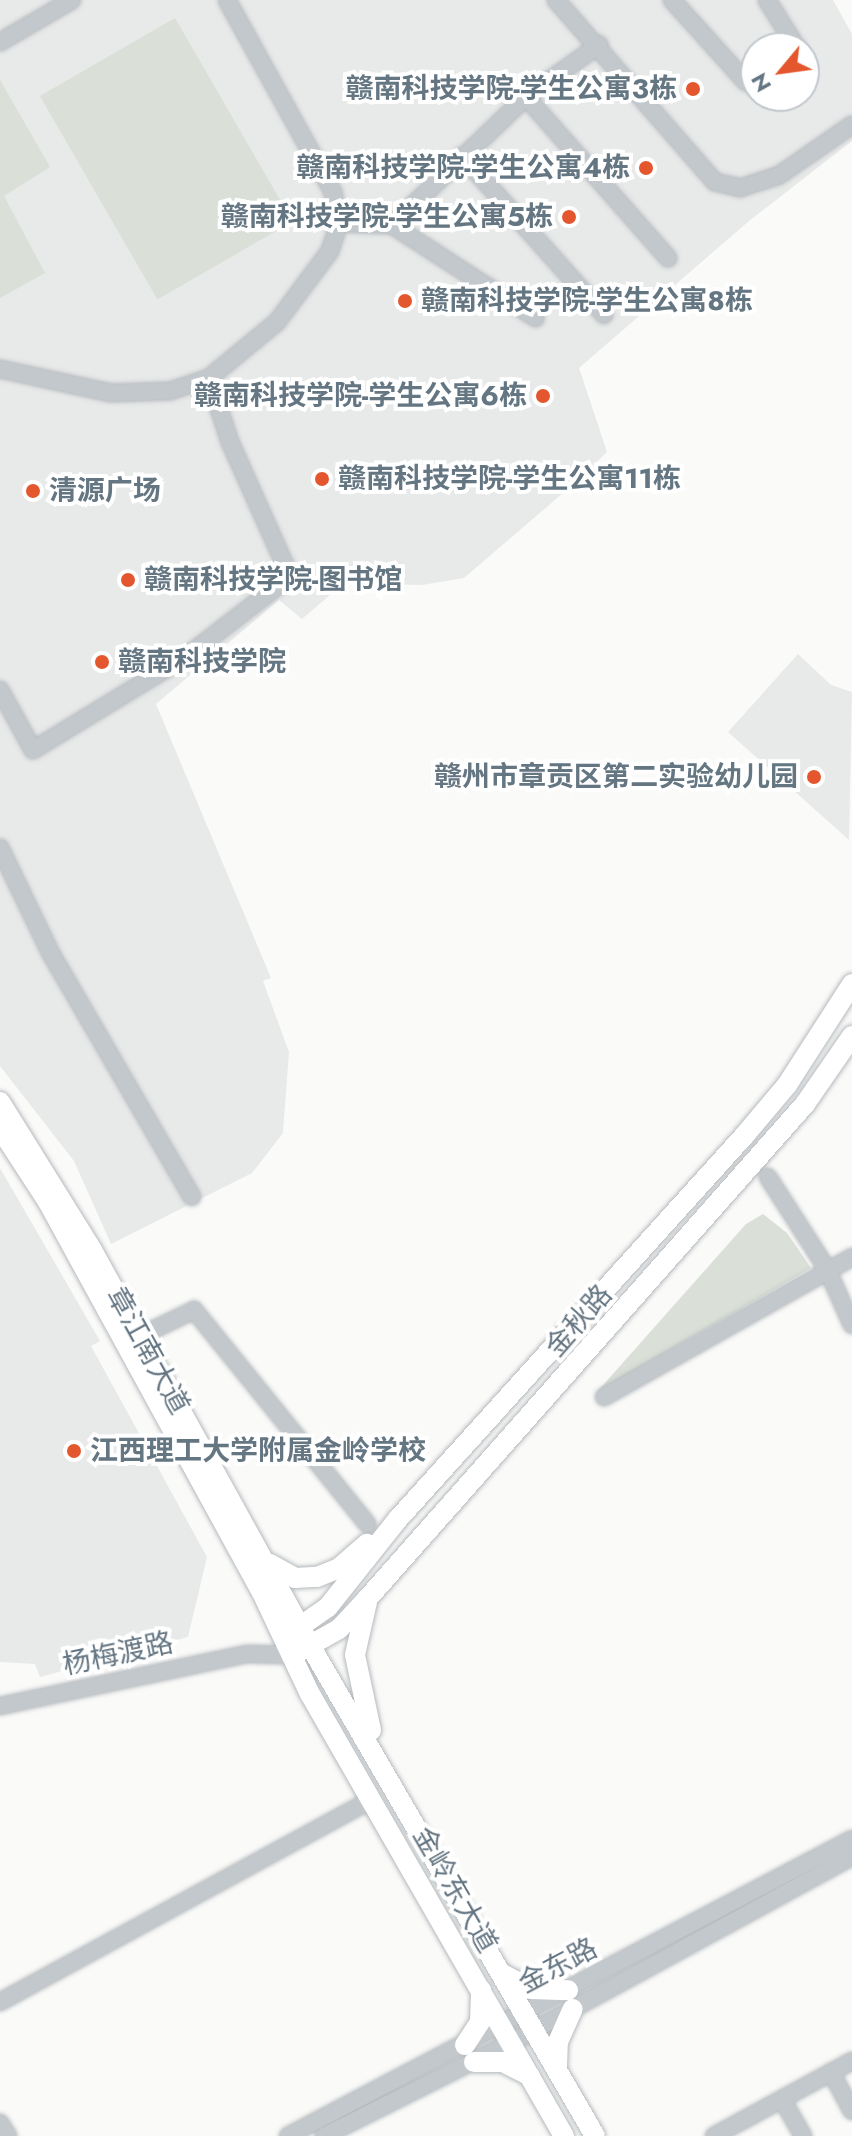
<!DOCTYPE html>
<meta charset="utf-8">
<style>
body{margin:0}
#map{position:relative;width:852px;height:2136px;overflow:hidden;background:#fafaf8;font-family:Jost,"Noto Sans SC",sans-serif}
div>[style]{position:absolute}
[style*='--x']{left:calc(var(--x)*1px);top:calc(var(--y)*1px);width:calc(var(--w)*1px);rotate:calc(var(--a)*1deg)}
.built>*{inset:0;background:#e8e9e9}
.green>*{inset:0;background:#dadfd7;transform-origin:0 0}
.roads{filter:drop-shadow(0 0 2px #b5babe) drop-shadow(0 0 2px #b5babe)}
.minor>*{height:16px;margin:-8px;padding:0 8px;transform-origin:8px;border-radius:8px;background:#c3c8cc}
.major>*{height:20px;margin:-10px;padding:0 10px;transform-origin:10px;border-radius:10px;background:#fff}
.dots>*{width:22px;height:22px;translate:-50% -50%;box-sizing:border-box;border:4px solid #fff;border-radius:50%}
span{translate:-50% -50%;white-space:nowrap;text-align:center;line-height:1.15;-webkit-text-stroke:8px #fff;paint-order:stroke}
.poi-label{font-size:28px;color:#657683;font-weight:700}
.right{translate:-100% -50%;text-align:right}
.left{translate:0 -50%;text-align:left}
.street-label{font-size:28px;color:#657683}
.north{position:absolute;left:740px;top:32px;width:80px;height:80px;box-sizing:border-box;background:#fff;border:2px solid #c1c8cd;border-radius:50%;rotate:241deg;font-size:22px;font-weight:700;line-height:32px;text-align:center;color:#657683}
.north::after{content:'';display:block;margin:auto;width:28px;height:36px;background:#e4572e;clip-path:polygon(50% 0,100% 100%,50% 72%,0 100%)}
</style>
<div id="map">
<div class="built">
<i style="clip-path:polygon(evenodd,0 0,833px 0,852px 34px,852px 141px,749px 221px,579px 368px,607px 452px,577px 481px,464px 578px,422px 585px,344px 583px,302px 619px,279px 600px,156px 704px,271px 978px,263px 981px,289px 1052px,283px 1133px,252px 1173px,111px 1244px,74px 1161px,0 1066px,0 0,756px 48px,804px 48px,804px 96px,756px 96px,756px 48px)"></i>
<i style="clip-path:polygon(798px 654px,831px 685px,852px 692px,849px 840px,728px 732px)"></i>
<i style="clip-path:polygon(0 1168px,100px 1341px,91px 1346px,207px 1557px,188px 1637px,40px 1677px,35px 1664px,0 1662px)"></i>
</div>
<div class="green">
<i style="left:175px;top:18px;width:235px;height:156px;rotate:60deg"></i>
<i style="clip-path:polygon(0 80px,50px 167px,4px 196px,45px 273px,0 298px)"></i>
<i style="clip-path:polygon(763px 1214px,787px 1233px,811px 1268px,596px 1393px,746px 1224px)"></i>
</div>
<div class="roads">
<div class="minor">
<i style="--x:556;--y:0;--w:242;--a:48.9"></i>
<i style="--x:715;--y:182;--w:26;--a:13"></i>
<i style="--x:740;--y:188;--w:40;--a:-18"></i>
<i style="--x:778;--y:176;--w:90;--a:-34.6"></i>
<i style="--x:672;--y:0;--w:109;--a:48"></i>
<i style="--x:745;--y:81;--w:12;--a:24"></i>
<i style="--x:767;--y:0;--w:57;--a:58"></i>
<i style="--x:0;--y:42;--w:83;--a:-30.3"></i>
<i style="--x:526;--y:97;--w:215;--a:48.6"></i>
<i style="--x:462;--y:156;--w:213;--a:48.2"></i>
<i style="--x:339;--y:223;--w:53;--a:2.2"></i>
<i style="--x:392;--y:225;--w:185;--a:-43.7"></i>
<i style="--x:526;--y:97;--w:90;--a:-35.5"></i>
<i style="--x:392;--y:225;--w:171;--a:32.9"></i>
<i style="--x:0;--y:369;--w:114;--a:12.2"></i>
<i style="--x:111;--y:393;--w:59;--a:-1.9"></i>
<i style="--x:170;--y:391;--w:41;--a:-18.4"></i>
<i style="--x:209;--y:378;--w:88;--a:-39.5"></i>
<i style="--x:277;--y:322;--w:89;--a:-53.3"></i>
<i style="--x:330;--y:251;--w:29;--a:-72"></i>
<i style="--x:339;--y:223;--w:32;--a:-101"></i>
<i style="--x:333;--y:192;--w:219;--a:-118.9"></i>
<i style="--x:0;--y:690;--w:68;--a:61.2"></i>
<i style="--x:33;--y:750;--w:180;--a:-31.4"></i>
<i style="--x:187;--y:656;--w:116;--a:-37.7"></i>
<i style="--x:279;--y:585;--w:21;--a:-73"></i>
<i style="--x:285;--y:565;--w:135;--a:-114.1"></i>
<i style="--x:230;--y:442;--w:67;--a:-108.2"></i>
<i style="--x:0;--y:848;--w:115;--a:64.3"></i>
<i style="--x:50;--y:952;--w:283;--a:59.9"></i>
<i style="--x:768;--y:1177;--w:109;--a:57.3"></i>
<i style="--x:827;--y:1269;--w:61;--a:65.9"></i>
<i style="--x:130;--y:1341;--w:71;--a:-25.8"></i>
<i style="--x:194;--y:1310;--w:275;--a:51"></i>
<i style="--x:604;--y:1397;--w:285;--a:-29.4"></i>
<i style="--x:0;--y:1706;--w:252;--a:-11.9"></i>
<i style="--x:247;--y:1654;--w:45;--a:1.3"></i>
<i style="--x:0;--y:2002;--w:422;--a:-28.6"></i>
<i style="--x:831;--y:2072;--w:44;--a:61.7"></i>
<i style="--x:782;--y:2099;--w:43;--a:60.4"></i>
<i style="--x:0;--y:2123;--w:15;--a:58"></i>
<i style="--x:288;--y:2136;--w:637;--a:-27.77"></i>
<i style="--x:324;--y:2136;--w:210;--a:-26.6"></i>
<i style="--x:512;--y:2042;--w:387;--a:-28.6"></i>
<i style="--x:714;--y:2136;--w:157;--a:-28.5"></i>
</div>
<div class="major">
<i style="--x:0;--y:1102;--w:174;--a:58.1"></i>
<i style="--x:92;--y:1250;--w:453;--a:61.1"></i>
<i style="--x:311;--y:1647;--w:565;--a:59.85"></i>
<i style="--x:0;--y:1128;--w:88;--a:57"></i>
<i style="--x:48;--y:1202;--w:452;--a:61.3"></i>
<i style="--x:265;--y:1599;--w:105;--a:64.7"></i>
<i style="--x:310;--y:1694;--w:510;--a:60.12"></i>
<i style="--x:270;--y:1564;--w:29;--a:29"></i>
<i style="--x:295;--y:1578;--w:22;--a:-3"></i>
<i style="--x:317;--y:1577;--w:24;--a:-22"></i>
<i style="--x:339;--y:1568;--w:37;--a:-41"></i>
<i style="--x:367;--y:1602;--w:54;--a:102.8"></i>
<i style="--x:355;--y:1655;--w:77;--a:78"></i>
<i style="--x:291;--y:1633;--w:45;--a:-35.1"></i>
<i style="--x:328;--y:1607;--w:112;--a:-51.5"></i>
<i style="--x:398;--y:1519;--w:516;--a:-47.91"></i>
<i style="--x:744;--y:1136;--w:67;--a:-49.9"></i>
<i style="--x:787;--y:1085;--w:120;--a:-57.2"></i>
<i style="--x:298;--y:1652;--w:47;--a:-29.3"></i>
<i style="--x:339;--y:1629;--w:42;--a:-46.9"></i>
<i style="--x:368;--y:1598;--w:660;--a:-48.5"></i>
<i style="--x:805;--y:1104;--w:83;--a:-55.3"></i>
<i style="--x:504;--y:1975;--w:30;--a:27"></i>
<i style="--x:531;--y:1989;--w:37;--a:2"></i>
<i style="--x:465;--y:2045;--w:27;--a:-57"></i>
<i style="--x:480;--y:2022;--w:32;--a:-88"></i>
<i style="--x:474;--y:2062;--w:29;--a:0"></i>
<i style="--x:503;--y:2062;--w:30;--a:27"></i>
<i style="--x:557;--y:2067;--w:25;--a:-88"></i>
<i style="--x:558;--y:2042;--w:36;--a:-66"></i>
</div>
</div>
<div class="dots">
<i style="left:693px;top:89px;background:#e4572e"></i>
<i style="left:646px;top:168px;background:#e4572e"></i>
<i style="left:569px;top:217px;background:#e4572e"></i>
<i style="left:405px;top:301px;background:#e4572e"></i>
<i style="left:543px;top:396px;background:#e4572e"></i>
<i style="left:322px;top:479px;background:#e4572e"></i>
<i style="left:33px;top:491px;background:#e4572e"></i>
<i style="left:128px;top:580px;background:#e4572e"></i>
<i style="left:102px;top:662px;background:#e4572e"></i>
<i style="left:814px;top:777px;background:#e4572e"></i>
<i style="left:74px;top:1451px;background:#e4572e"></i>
</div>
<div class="poi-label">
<span class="right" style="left:677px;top:89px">赣南科技学院-学生公寓3栋</span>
<span class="right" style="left:630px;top:168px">赣南科技学院-学生公寓4栋</span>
<span class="right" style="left:553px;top:217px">赣南科技学院-学生公寓5栋</span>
<span class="left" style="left:421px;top:301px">赣南科技学院-学生公寓8栋</span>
<span class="right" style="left:527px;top:396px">赣南科技学院-学生公寓6栋</span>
<span class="left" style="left:338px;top:479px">赣南科技学院-学生公寓11栋</span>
<span class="left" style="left:49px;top:491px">清源广场</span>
<span class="left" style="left:144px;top:580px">赣南科技学院-图书馆</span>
<span class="left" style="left:118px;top:662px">赣南科技学院</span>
<span class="right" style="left:798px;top:777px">赣州市章贡区第二实验幼儿园</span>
<span class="left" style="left:90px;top:1451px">江西理工大学附属金岭学校</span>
</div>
<div class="street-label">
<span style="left:579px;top:1321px;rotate:-49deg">金秋路</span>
<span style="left:148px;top:1351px;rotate:61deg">章江南大道</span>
<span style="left:118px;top:1654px;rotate:-12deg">杨梅渡路</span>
<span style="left:455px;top:1890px;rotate:60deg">金岭东大道</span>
<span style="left:558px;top:1966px;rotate:-28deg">金东路</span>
</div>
<div class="north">N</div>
</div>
